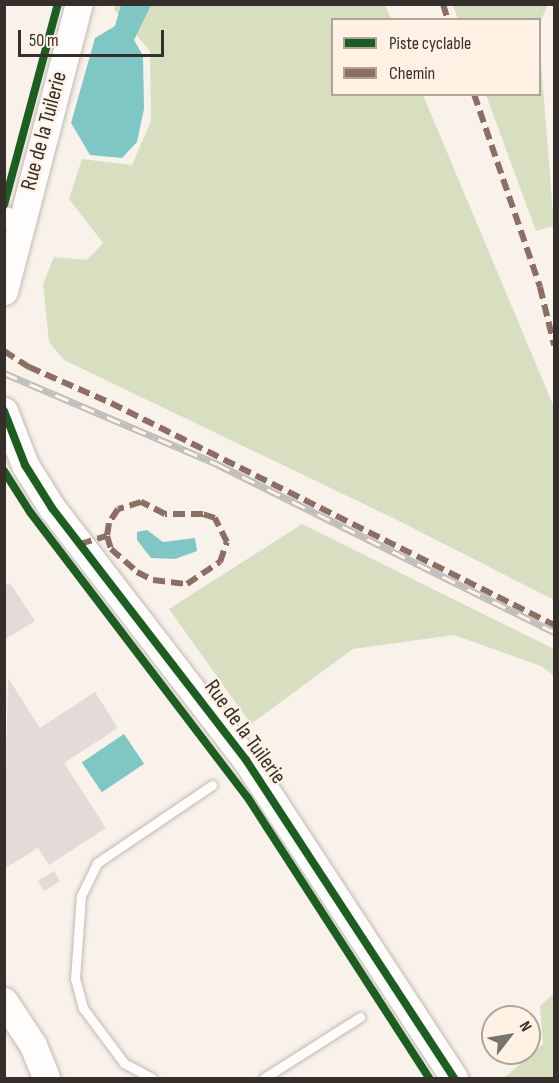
<!DOCTYPE html>
<style>
body{margin:0}
#map{position:relative;width:559px;height:1083px;overflow:hidden;background:#f9f2ea;font-family:"Sofia Sans Condensed",sans-serif}
div>[style]{position:absolute}
[style*='--x']{left:calc(var(--x)*1px);top:calc(var(--y)*1px);width:calc(var(--w)*1px);rotate:calc(var(--a)*1deg)}
.green>*{inset:0;background:#d7dfc0}
.water>*{inset:0;background:#7fc7c5;transform-origin:0 0}
.building>*{inset:0;background:#e2dbd7;transform-origin:0 0}
.roads{filter:drop-shadow(0 0 2px #c0bab4) drop-shadow(0 0 2px #c0bab4)}
.lane>*{height:9px;margin:-4.5px;padding:0 4.5px;transform-origin:4.5px;border-radius:4.5px;background:#fefdfc}
.street>*{height:20px;margin:-10px;padding:0 10px;transform-origin:10px;border-radius:10px;background:#fefdfc}
.secondary>*{height:27px;margin:-13.5px;padding:0 13.5px;transform-origin:13.5px;border-radius:13.5px;background:#fefdfc}
.rail>*{height:7px;margin-top:-3.5px;transform-origin:0;background:repeating-linear-gradient(90deg,#fff2e4 0 14px,#bebdbb 0 28px);box-sizing:border-box;border-block:2px solid #bebdbb}
.quiet>*{height:6px;margin-top:-3px;transform-origin:0;background:repeating-linear-gradient(90deg,#8d6e63 0 12px,transparent 0 18px)}
.cycleway>*{height:8px;margin:-4px;padding:0 4px;transform-origin:4px;border-radius:4px;background:#1b5e20}
span{translate:-50% -50%;white-space:nowrap;text-align:center;line-height:1.15;-webkit-text-stroke:4.5px #fff2e4;paint-order:stroke}
.street-label{font-size:22px;color:#342f2a}
.frame{position:absolute;inset:0;border:6px solid #342f2a;pointer-events:none}
.legend{position:absolute;left:331px;top:18px;width:210px;height:78px;box-sizing:border-box;background:#fff2e4;border:2px solid #aea49a;margin:0;padding:8px 10px;list-style:none;font-size:18px;color:#342f2a}
.legend li{display:flex;align-items:center;gap:12px;height:30px}
.legend b{width:30px;border:2px solid #aea49a}
.north{position:absolute;left:481px;top:1005px;width:60px;height:60px;box-sizing:border-box;background:#fff2e4;border:2px solid #aea49a;border-radius:50%;rotate:59deg;font-size:16px;font-weight:700;line-height:24px;text-align:center;color:#342f2a}
.north::after{content:'';display:block;margin:auto;width:21px;height:27px;background:#79736d;clip-path:polygon(50% 0,100% 100%,50% 72%,0 100%)}
.scale{position:absolute;left:18px;top:30px;width:146px;height:27px;box-sizing:border-box;border:3px solid #342f2a;border-top:0;padding-left:8px;font-size:18px;line-height:21px;white-space:nowrap;color:#342f2a;-webkit-text-stroke:4px #fff2e4;paint-order:stroke}
</style>
<div id="map">
<div class="green">
<i style="clip-path:polygon(115px 5px,385px 5px,391px 19px,332px 20px,332px 94px,423px 95px,554px 407px,554px 600px,393px 518px,64px 360px,49px 342px,43px 284px,54px 257px,87px 260px,103px 243px,69px 199px,82px 159px,132px 165px,151px 121px,150px 51px,114px 9px)"></i>
<i style="clip-path:polygon(453px 5px,453px 4px,548px 5px,540px 22px,458px 19px)"></i>
<i style="clip-path:polygon(540px 49px,554px 226px,536px 231px,486px 95px,540px 94px)"></i>
<i style="clip-path:polygon(302px 524px,554px 649px,554px 676px,541px 666px,454px 635px,353px 649px,251px 724px,169px 609px)"></i>
<i style="clip-path:polygon(554px 993px,554px 1078px,504px 1078px,543px 1044px,540px 1006px)"></i>
</div>
<div class="water">
<i style="clip-path:polygon(121px 5px,151px 5px,134px 40px,143px 56px,144px 109px,137px 142px,122px 158px,90px 155px,71px 123px,95px 38px,115px 26px)"></i>
<i style="clip-path:polygon(147px 530px,163px 542px,195px 538px,197px 551px,175px 559px,151px 558px,137px 540px,137px 532px)"></i>
<i style="left:124px;top:734px;width:36px;height:51px;rotate:56deg"></i>
</div>
<div class="building">
<i style="clip-path:polygon(10px 583px,35px 621px,4px 640px,4px 586px)"></i>
<i style="clip-path:polygon(8px 678px,40px 728px,95px 692px,118px 728px,64px 763px,106px 828px,49px 865px,38px 848px,4px 869px)"></i>
<i style="left:54px;top:871px;width:12px;height:19px;rotate:59deg"></i>
</div>
<div class="roads">
<div class="lane">
<i style="--x:152;--y:1078;--w:32;--a:-152"></i>
<i style="--x:124;--y:1063;--w:69;--a:-126.7"></i>
<i style="--x:83;--y:1008;--w:30;--a:-105"></i>
<i style="--x:75;--y:979;--w:83;--a:-85.9"></i>
<i style="--x:81;--y:896;--w:37;--a:-64"></i>
<i style="--x:97;--y:863;--w:139;--a:-34.1"></i>
<i style="--x:264;--y:1078;--w:114;--a:-32.4"></i>
</div>
<div class="street">
<i style="--x:4;--y:216;--w:17;--a:28"></i>
</div>
<div class="secondary">
<i style="--x:4;--y:291;--w:297;--a:-75.4"></i>
<i style="--x:4;--y:411;--w:58;--a:68.7"></i>
<i style="--x:25;--y:465;--w:51;--a:57.9"></i>
<i style="--x:52;--y:508;--w:318;--a:52.4"></i>
<i style="--x:246;--y:760;--w:380;--a:56.8"></i>
<i style="--x:4;--y:1001;--w:53;--a:56.6"></i>
<i style="--x:33;--y:1045;--w:35;--a:68"></i>
</div>
</div>
<div class="rail">
<i style="--x:4;--y:373;--w:232;--a:23.1"></i>
<i style="--x:217;--y:464;--w:377;--a:26.5"></i>
</div>
<div class="quiet">
<i style="--x:443;--y:4;--w:17;--a:73"></i>
<i style="--x:474;--y:94;--w:204;--a:71.1"></i>
<i style="--x:540;--y:287;--w:60;--a:76.4"></i>
<i style="--x:4;--y:351;--w:30;--a:33"></i>
<i style="--x:29;--y:367;--w:90;--a:23.7"></i>
<i style="--x:111;--y:403;--w:496;--a:26.6"></i>
<i style="--x:80;--y:544;--w:28;--a:-17"></i>
<i style="--x:107;--y:536;--w:14;--a:73"></i>
<i style="--x:111;--y:549;--w:35;--a:41"></i>
<i style="--x:137;--y:572;--w:18;--a:27"></i>
<i style="--x:153;--y:580;--w:34;--a:7"></i>
<i style="--x:187;--y:584;--w:40;--a:-34"></i>
<i style="--x:220;--y:562;--w:21;--a:-71"></i>
<i style="--x:227;--y:542;--w:27;--a:-117"></i>
<i style="--x:215;--y:518;--w:13;--a:-162"></i>
<i style="--x:203;--y:514;--w:38;--a:180"></i>
<i style="--x:165;--y:514;--w:27;--a:-153"></i>
<i style="--x:141;--y:502;--w:24;--a:163"></i>
<i style="--x:118;--y:509;--w:17;--a:123"></i>
<i style="--x:109;--y:523;--w:13;--a:99"></i>
</div>
<div class="cycleway">
<i style="--x:4;--y:205;--w:208;--a:-75"></i>
<i style="--x:4;--y:411;--w:58;--a:68.7"></i>
<i style="--x:25;--y:465;--w:51;--a:57.9"></i>
<i style="--x:52;--y:508;--w:318;--a:52.4"></i>
<i style="--x:246;--y:760;--w:380;--a:56.8"></i>
<i style="--x:4;--y:471;--w:49;--a:57.6"></i>
<i style="--x:30;--y:512;--w:360;--a:52.7"></i>
<i style="--x:248;--y:798;--w:333;--a:57.1"></i>
</div>
<div class="street-label">
<span style="left:44px;top:131px;rotate:-75deg">Rue de la Tuilerie</span>
<span style="left:245px;top:732px;rotate:54deg">Rue de la Tuilerie</span>
</div>
<div class="frame"></div>
<ul class="legend">
<li><b style="height:8px;background:#1b5e20"></b>Piste cyclable</li>
<li><b style="height:8px;background:#8d6e63"></b>Chemin</li>
</ul>
<div class="north">N</div>
<div class="scale">50 m</div>
</div>
